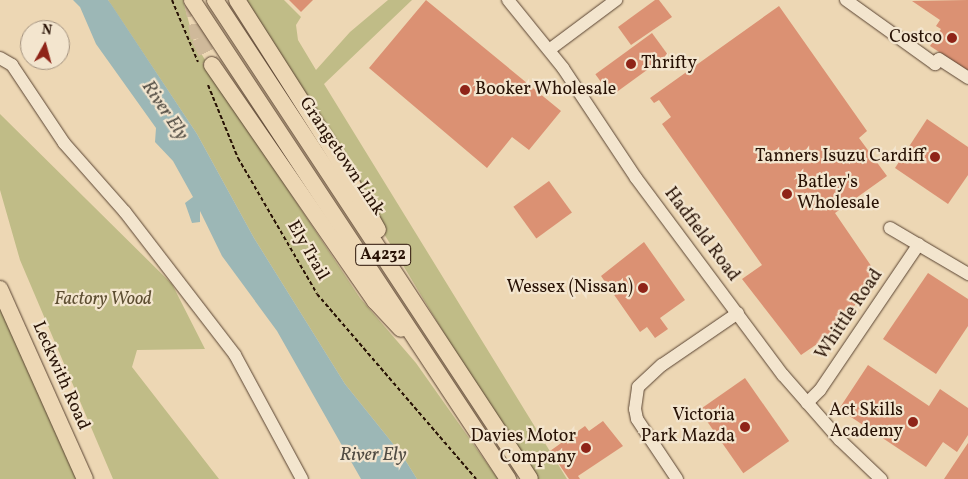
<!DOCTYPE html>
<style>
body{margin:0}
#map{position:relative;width:968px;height:479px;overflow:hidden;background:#edd7b4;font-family:Vollkorn,serif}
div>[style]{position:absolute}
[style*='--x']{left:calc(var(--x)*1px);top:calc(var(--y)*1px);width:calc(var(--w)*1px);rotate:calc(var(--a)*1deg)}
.green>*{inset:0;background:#c0bc87}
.water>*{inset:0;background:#9cb7b6}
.building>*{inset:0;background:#db9173;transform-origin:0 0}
.major-tunnel>*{height:16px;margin-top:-8px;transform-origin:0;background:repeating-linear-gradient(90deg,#cfb99a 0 16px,transparent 0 24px)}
.path>*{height:2px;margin-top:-1px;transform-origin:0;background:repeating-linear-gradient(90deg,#281205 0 4px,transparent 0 6.5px)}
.roads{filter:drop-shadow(0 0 1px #594331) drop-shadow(0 0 1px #594331)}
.minor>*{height:12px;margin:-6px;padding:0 6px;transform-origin:6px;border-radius:6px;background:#f3e5ce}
.major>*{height:16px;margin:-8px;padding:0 8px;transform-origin:8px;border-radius:8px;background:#edd7b4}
.dots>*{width:14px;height:14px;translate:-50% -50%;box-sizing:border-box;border:2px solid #f3e5ce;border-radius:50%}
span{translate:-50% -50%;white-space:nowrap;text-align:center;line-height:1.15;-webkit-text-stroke:4.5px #f3e5ce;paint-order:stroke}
.shield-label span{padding:1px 4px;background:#f3e5ce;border:1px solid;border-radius:4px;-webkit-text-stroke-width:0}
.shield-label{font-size:16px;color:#281205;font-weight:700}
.poi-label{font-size:18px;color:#281205}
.right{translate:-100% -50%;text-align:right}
.left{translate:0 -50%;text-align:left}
.street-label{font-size:18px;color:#281205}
.park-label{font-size:18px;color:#5d4e32;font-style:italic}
.water-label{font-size:19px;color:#514c43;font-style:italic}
.north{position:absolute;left:20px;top:20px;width:50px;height:50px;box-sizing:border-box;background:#f3e5ce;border:1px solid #a2917e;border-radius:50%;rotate:7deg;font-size:14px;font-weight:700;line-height:20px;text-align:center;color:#281205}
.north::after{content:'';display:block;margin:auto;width:18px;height:22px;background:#8f2418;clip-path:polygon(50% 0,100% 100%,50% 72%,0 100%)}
</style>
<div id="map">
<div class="green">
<i style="clip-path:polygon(108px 0,183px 0,194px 42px,253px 137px,360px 298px,416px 363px,498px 479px,417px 479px,402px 455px,345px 384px,254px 238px,197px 134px)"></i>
<i style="clip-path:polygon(243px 0,284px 0,301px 17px,296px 25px,298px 40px,316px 70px,350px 32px,388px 0,412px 0,324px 84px,567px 479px,537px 479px,471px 378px)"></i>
<i style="clip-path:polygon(0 114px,172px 284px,205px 349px,137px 350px,132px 367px,219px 479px,113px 479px,20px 260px,0 190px)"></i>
<i style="clip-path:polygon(0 299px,76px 479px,0 479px)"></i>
</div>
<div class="water">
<i style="clip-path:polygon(73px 0,108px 0,111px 4px,197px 134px,254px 238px,345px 384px,402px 455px,417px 479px,361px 479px,277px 331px,222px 256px,200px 211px,200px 222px,192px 223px,185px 203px,193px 197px,173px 161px,155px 142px,156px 128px,96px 44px,80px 7px)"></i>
</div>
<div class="building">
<i style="clip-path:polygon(289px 0,313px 0,301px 12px)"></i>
<i style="clip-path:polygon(426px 0,561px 111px,529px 150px,512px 137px,487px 168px,369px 68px)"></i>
<i style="clip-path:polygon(655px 0,659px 0,672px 17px,631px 45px,618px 27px)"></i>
<i style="clip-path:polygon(968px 0,968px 71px,930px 46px,941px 29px,936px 26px,940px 20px,912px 1px)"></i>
<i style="clip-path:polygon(779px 6px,867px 131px,859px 138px,887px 176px,835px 213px,876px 273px,839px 329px,801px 355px,742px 279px,762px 265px,662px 124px,671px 117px,659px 100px,654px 103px,650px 98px)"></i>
<i style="left:652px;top:33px;width:27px;height:70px;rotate:54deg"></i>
<i style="clip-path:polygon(927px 119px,968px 147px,968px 175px,948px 204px,895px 168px)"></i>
<i style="left:549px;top:181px;width:39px;height:44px;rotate:54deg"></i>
<i style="clip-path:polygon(644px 242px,685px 300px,660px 318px,668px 329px,655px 338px,647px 327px,640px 332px,601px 276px)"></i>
<i style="clip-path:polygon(928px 273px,968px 299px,968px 326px,936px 374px,883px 339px)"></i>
<i style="clip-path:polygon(868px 365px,929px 406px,940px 389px,968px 408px,968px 435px,957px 452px,943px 442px,926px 467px,839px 409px)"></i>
<i style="left:745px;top:378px;width:77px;height:56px;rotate:55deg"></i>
<i style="clip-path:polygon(603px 421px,623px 446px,578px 476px,580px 479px,569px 479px,550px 451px,585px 426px,589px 431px)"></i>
<i style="clip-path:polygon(968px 443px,968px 479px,944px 479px)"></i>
</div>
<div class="major-tunnel">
<i style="--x:192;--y:0;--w:39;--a:80"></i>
<i style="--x:199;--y:38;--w:30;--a:64"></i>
</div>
<div class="path">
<i style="--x:172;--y:0;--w:67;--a:67.2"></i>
<i style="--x:208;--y:85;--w:79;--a:67.7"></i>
<i style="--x:238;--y:158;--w:157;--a:59.8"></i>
<i style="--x:317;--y:294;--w:244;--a:49.3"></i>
</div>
<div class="roads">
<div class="minor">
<i style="--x:508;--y:0;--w:87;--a:51"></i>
<i style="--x:563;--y:68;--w:132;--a:56.4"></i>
<i style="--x:636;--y:178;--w:246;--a:53.3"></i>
<i style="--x:783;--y:375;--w:86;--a:48.8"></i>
<i style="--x:840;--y:440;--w:57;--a:43.6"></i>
<i style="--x:846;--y:0;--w:110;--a:35.7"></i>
<i style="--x:935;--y:64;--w:6;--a:-51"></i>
<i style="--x:939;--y:59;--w:35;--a:33"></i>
<i style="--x:549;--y:50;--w:84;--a:-36.7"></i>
<i style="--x:0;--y:58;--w:14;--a:30"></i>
<i style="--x:12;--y:65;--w:94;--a:56.3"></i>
<i style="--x:64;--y:143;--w:92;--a:48.5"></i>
<i style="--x:125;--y:212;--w:180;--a:52.4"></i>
<i style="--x:235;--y:355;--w:141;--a:61.6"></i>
<i style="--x:890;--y:228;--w:91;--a:30.5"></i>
<i style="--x:807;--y:403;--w:18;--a:-45"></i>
<i style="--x:820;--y:390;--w:176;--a:-55.9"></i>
<i style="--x:677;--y:479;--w:72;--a:-123.7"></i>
<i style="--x:637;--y:419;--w:10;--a:-101"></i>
<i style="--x:635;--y:409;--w:22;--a:-82"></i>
<i style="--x:638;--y:387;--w:33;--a:-43"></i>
<i style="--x:662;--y:365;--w:92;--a:-34.4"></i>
</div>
<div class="major">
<i style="--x:192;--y:0;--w:574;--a:56.59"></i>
<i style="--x:215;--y:0;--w:573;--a:56.67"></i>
<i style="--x:237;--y:0;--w:183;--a:57.5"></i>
<i style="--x:335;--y:154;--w:87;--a:60.5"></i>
<i style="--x:212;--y:65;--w:287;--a:55.4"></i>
<i style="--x:375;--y:301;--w:38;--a:47"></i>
<i style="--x:0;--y:289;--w:208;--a:65.9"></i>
</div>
</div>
<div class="dots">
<i style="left:952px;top:38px;background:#8f2418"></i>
<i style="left:631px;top:64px;background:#8f2418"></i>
<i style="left:465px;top:90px;background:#8f2418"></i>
<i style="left:935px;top:157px;background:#8f2418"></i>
<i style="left:787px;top:194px;background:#8f2418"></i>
<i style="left:643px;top:288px;background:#8f2418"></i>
<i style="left:913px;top:422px;background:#8f2418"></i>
<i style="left:745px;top:427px;background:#8f2418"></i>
<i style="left:586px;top:448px;background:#8f2418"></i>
</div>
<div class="shield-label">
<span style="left:383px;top:255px">A4232</span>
</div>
<div class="poi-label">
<span class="right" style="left:942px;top:38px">Costco</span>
<span class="left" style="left:641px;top:64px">Thrifty</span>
<span class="left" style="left:475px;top:90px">Booker Wholesale</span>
<span class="right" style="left:925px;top:157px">Tanners Isuzu Cardiff</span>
<span class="left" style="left:797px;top:194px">Batley's<br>Wholesale</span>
<span class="right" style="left:633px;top:288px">Wessex (Nissan)</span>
<span class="right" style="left:903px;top:422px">Act Skills<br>Academy</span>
<span class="right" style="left:735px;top:427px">Victoria<br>Park Mazda</span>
<span class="right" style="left:576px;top:448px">Davies Motor<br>Company</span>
</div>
<div class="street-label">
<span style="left:341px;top:157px;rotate:56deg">Grangetown Link</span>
<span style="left:701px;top:235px;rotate:53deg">Hadfield Road</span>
<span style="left:307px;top:251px;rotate:60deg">Ely Trail</span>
<span style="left:850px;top:315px;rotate:-56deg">Whittle Road</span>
<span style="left:60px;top:376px;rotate:66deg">Leckwith Road</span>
</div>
<div class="park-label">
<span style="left:103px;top:300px">Factory Wood</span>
</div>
<div class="water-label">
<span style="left:164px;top:111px;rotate:56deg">River Ely</span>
<span style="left:373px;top:456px">River Ely</span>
</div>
<div class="north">N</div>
</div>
